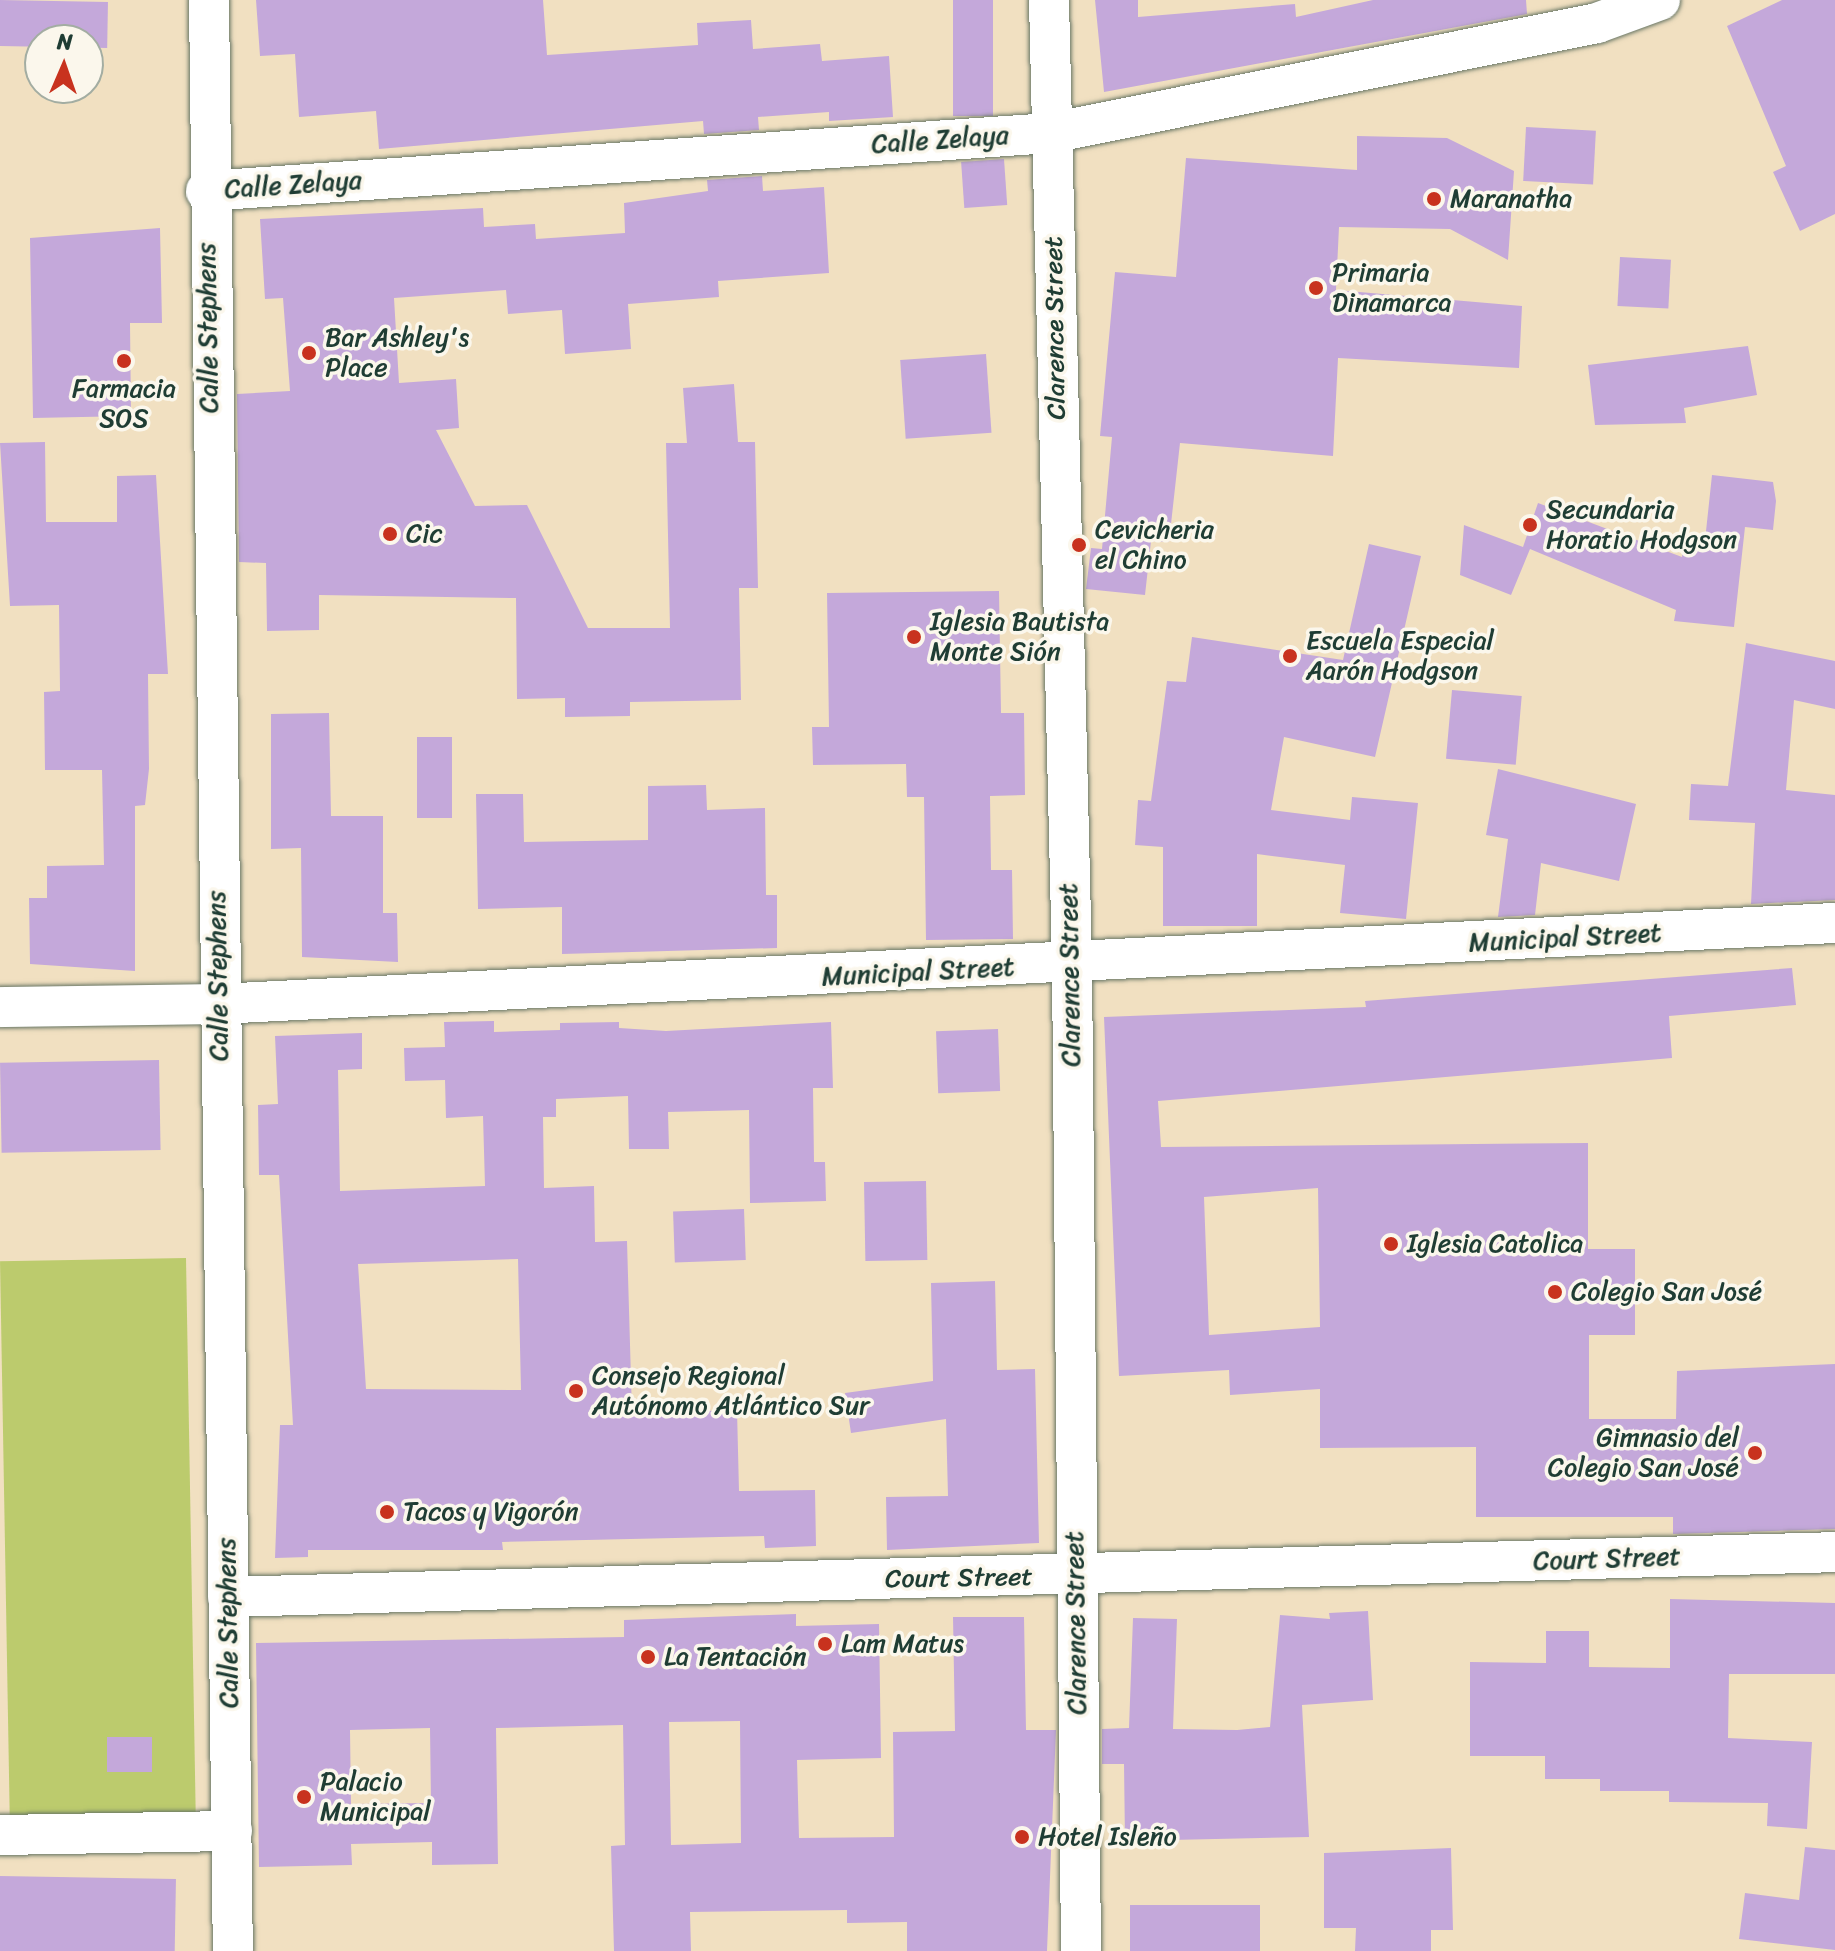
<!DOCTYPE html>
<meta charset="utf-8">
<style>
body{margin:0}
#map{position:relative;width:1835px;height:1951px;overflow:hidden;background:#f1e0c1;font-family:Sriracha,sans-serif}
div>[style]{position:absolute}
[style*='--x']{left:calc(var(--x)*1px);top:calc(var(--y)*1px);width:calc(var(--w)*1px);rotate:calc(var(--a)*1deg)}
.green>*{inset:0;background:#bccb6d;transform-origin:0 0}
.building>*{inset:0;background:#c4a8da;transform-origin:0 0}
.roads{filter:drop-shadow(0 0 2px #687665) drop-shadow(0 0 2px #687665)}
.minor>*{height:40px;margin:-20px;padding:0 20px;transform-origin:20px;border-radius:20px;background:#fff}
.dots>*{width:22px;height:22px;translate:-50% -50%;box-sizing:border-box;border:4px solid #fbf7ec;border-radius:50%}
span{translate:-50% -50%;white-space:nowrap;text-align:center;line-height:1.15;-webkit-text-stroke:7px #fbf7ec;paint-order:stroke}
.street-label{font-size:26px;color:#1f3d34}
.poi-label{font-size:26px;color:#1f3d34}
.left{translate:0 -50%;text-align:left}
.right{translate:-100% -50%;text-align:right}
.north{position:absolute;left:24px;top:24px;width:80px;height:80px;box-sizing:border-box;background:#fbf7ec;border:2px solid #a3ada2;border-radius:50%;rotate:2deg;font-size:22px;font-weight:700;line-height:32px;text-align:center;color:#1f3d34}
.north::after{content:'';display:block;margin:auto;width:28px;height:36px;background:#c8321e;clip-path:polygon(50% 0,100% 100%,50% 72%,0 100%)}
</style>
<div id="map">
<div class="green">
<i style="left:186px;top:1258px;width:567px;height:186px;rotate:89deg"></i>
</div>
<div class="building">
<i style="left:0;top:0;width:108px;height:46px;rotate:1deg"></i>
<i style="clip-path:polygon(256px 0,543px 0,547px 55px,698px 45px,697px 23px,751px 20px,753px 49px,820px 44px,822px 61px,889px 56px,893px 117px,829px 121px,829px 112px,758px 117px,759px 130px,704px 134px,703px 121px,379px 149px,376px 111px,299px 117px,295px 54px,260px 56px)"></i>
<i style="left:953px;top:0;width:40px;height:116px"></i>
<i style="clip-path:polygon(1095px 0,1138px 0,1138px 17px,1295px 4px,1296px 17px,1373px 0,1526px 0,1527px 14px,1104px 92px)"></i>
<i style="clip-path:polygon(1782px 0,1835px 0,1835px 214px,1800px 231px,1773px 172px,1786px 166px,1727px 26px)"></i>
<i style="left:1526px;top:127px;width:70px;height:54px;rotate:3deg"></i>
<i style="clip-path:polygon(1357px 136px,1447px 138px,1514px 171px,1508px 260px,1450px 229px,1339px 227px,1336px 290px,1522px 306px,1519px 368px,1338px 358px,1333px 456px,1180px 443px,1169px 542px,1151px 541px,1145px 595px,1086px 589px,1091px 548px,1102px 549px,1112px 437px,1100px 436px,1115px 272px,1176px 277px,1186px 158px,1357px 170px)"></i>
<i style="left:1004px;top:159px;width:46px;height:43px;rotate:86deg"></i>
<i style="clip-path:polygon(762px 176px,763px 191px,824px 187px,829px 273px,718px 281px,719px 297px,628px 304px,631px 349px,565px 354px,562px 310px,508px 314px,506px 290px,394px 298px,399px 383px,456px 379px,459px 428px,436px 430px,475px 506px,527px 505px,588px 628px,670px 628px,666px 443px,687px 443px,683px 388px,734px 384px,738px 442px,755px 442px,758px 588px,739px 588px,741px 700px,630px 702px,630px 716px,565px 717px,565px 698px,517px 699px,516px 598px,319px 595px,319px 630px,267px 631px,266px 563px,239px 562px,237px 394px,290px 391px,283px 298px,265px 299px,260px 219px,483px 208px,484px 227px,535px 224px,536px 239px,625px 233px,624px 203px,708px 191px,707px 180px)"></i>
<i style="clip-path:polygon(160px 228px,162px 323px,130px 323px,131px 416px,33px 418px,30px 238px)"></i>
<i style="left:1620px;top:257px;width:51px;height:49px;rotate:3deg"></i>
<i style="clip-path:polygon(1748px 346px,1757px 395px,1684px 408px,1686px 423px,1595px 425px,1588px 365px)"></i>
<i style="left:986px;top:354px;width:79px;height:86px;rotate:86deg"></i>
<i style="clip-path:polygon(45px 442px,46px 522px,117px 522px,117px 476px,156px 475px,168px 674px,148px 674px,149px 769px,145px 805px,135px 806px,135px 971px,30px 964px,29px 898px,47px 898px,47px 866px,104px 865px,102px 770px,45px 770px,44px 692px,60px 691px,59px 605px,10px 606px,0 443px)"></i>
<i style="clip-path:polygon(1712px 475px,1773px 482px,1776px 501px,1773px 530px,1745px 527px,1734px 627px,1674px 621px,1676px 610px,1530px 549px,1511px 595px,1460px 575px,1464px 525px,1523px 547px,1538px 503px,1682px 557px,1683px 548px,1704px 550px)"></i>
<i style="clip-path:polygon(1369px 544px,1421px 556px,1375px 757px,1284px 737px,1271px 810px,1350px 820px,1352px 797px,1418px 803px,1406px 919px,1340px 913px,1345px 865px,1257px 854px,1257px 926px,1163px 926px,1163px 847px,1135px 845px,1138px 800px,1151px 801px,1167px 681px,1186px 682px,1192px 637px,1343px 660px)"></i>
<i style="clip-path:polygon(999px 591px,1001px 713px,1024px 713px,1025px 795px,990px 796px,991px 870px,1012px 870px,1013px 939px,926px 940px,924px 797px,907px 797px,906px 764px,813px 765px,812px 727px,829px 727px,827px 593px)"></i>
<i style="clip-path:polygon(1746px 643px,1835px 661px,1835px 709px,1794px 700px,1786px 790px,1835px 795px,1835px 900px,1751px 904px,1755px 823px,1689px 820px,1691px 784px,1728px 786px)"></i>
<i style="left:1452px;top:690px;width:70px;height:69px;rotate:5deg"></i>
<i style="clip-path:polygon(329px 713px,331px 816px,383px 816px,383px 913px,397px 913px,398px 962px,302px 957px,301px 848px,271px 849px,271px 714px)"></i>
<i style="left:417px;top:737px;width:35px;height:81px"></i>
<i style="clip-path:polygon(1498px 769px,1636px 804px,1619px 881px,1541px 863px,1535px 915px,1498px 917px,1508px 839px,1486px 835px)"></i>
<i style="clip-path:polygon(706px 785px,707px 810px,765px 808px,766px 895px,777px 895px,777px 948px,562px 954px,562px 907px,478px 909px,476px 794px,523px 794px,524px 842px,648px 840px,648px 786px)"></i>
<i style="clip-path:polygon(evenodd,1792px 968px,1796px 1005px,1669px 1016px,1672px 1058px,1158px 1101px,1161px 1147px,1588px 1143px,1588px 1249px,1635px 1249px,1635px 1335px,1589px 1335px,1589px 1419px,1676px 1419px,1677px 1371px,1835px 1364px,1835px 1529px,1673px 1534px,1673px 1517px,1476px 1517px,1476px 1447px,1320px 1448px,1320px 1389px,1230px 1395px,1229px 1370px,1119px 1376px,1104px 1017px,1366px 1007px,1365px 1001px,1792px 968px,1318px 1188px,1320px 1327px,1209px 1335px,1204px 1197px,1318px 1188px)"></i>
<i style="clip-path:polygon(evenodd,494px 1021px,494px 1032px,560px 1030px,560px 1023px,619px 1022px,619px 1028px,666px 1031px,831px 1022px,833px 1088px,813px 1088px,814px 1162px,825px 1162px,826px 1201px,750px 1203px,749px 1110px,668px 1112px,669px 1149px,629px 1149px,628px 1096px,556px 1099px,556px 1117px,543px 1117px,544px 1188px,594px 1186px,595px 1242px,627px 1241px,632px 1413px,737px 1410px,739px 1491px,815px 1490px,816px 1546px,765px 1548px,764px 1536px,502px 1542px,503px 1550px,308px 1550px,308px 1557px,275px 1558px,280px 1425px,293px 1425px,279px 1175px,259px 1175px,258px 1105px,278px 1104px,275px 1036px,362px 1033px,362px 1069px,338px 1070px,340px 1191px,485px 1186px,483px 1116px,446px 1118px,445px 1080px,405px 1081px,404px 1048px,445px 1047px,444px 1022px,494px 1021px,518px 1259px,521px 1390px,366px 1389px,358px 1264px,518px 1259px)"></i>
<i style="left:998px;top:1029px;width:62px;height:62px;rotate:88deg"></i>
<i style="left:159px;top:1060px;width:90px;height:159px;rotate:89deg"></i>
<i style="left:926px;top:1181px;width:79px;height:62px;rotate:89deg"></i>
<i style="left:744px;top:1209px;width:51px;height:71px;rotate:88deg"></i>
<i style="clip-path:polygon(995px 1281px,997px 1370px,1035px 1369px,1039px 1543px,887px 1550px,886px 1497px,948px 1496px,946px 1419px,851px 1433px,845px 1393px,933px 1381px,931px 1283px)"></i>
<i style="clip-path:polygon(1670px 1599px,1835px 1603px,1835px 1674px,1729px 1674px,1728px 1738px,1812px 1742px,1807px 1829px,1767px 1826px,1768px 1803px,1669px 1802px,1669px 1791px,1600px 1791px,1600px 1779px,1545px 1779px,1545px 1756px,1470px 1756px,1470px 1662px,1546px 1663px,1546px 1631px,1589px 1631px,1589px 1667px,1670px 1668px)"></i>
<i style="clip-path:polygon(1368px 1611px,1373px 1700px,1302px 1705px,1309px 1837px,1125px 1841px,1124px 1764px,1102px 1764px,1102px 1729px,1129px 1728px,1133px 1618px,1177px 1619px,1173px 1729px,1237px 1730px,1270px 1727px,1280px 1615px,1330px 1619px,1329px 1613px)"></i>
<i style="clip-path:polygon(evenodd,796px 1614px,796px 1626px,879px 1624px,881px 1758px,797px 1760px,799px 1838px,894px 1837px,893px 1732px,955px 1731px,953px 1617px,1024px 1617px,1026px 1730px,1056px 1730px,1047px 1951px,907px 1951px,907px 1922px,847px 1923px,847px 1910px,690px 1912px,691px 1951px,614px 1951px,611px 1846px,625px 1845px,623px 1725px,496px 1728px,498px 1864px,432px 1865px,432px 1842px,351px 1844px,352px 1865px,259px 1867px,256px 1643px,624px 1637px,624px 1620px,796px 1614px,740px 1721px,741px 1843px,671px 1845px,669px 1722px,740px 1721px,796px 1614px,430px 1728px,431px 1803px,351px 1804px,350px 1730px,430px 1728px)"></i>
<i style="left:107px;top:1737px;width:45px;height:35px"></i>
<i style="clip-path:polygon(1805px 1847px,1835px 1850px,1835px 1950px,1739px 1939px,1745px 1893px,1799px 1900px)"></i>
<i style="clip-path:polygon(1451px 1848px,1453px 1930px,1431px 1930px,1431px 1951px,1355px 1951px,1356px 1928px,1324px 1928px,1324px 1853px)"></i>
<i style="left:0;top:1876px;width:176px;height:75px;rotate:1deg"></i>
<i style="left:1130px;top:1905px;width:130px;height:46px"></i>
</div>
<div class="roads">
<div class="minor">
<i style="--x:209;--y:0;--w:1951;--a:89.3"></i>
<i style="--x:1049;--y:0;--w:965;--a:88.63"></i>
<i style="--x:1072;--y:965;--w:986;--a:89.48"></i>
<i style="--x:206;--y:191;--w:847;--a:-3.93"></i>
<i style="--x:1051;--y:133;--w:557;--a:-11.39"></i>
<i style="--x:1597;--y:23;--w:67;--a:-20.1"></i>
<i style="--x:0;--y:1007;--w:218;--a:-0.8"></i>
<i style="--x:218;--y:1004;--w:1619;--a:-2.87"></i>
<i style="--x:228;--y:1597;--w:1608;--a:-1.6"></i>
<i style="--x:0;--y:1835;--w:232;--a:-1"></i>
</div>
</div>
<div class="dots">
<i style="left:1434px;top:199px;background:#c8321e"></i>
<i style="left:1316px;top:288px;background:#c8321e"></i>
<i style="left:309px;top:353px;background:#c8321e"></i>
<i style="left:124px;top:361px;background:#c8321e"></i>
<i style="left:1530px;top:525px;background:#c8321e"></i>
<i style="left:390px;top:534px;background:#c8321e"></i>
<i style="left:1079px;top:545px;background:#c8321e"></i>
<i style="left:914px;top:637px;background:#c8321e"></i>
<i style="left:1290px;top:656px;background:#c8321e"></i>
<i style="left:1391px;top:1244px;background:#c8321e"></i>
<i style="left:1555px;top:1292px;background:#c8321e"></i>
<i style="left:576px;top:1391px;background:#c8321e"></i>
<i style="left:1755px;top:1453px;background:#c8321e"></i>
<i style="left:387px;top:1512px;background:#c8321e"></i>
<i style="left:825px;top:1644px;background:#c8321e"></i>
<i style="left:648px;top:1657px;background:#c8321e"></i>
<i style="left:304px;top:1797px;background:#c8321e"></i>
<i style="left:1022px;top:1837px;background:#c8321e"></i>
</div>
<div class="street-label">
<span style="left:940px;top:140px;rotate:-4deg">Calle Zelaya</span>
<span style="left:293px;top:185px;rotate:-4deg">Calle Zelaya</span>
<span style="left:208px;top:328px;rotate:-91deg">Calle Stephens</span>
<span style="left:1055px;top:328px;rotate:-91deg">Clarence Street</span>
<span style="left:1565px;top:938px;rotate:-3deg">Municipal Street</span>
<span style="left:918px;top:972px;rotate:-3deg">Municipal Street</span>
<span style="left:1070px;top:975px;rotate:-91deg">Clarence Street</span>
<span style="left:218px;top:976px;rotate:-91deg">Calle Stephens</span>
<span style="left:1607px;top:1559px;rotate:-2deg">Court Street</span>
<span style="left:959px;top:1578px;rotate:-1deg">Court Street</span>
<span style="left:228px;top:1623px;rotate:-91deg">Calle Stephens</span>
<span style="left:1076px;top:1623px;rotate:-91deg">Clarence Street</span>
</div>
<div class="poi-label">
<span class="left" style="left:1450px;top:199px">Maranatha</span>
<span class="left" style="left:1332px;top:288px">Primaria<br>Dinamarca</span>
<span class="left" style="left:325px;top:353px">Bar Ashley's<br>Place</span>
<span style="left:124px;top:404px">Farmacia<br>SOS</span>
<span class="left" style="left:1546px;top:525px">Secundaria<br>Horatio Hodgson</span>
<span class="left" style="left:1095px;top:545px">Cevicheria<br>el Chino</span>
<span class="left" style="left:406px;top:534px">Cic</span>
<span class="left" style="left:930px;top:637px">Iglesia Bautista<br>Monte Sión</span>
<span class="left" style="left:1306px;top:656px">Escuela Especial<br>Aarón Hodgson</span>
<span class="left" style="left:1407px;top:1244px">Iglesia Catolica</span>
<span class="left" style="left:1571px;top:1292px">Colegio San José</span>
<span class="left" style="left:592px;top:1391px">Consejo Regional<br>Autónomo Atlántico Sur</span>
<span class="right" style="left:1739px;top:1453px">Gimnasio del<br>Colegio San José</span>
<span class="left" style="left:403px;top:1512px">Tacos y Vigorón</span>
<span class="left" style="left:841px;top:1644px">Lam Matus</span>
<span class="left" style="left:664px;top:1657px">La Tentación</span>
<span class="left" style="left:320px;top:1797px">Palacio<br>Municipal</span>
<span class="left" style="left:1038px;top:1837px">Hotel Isleño</span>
</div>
<div class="north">N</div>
</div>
